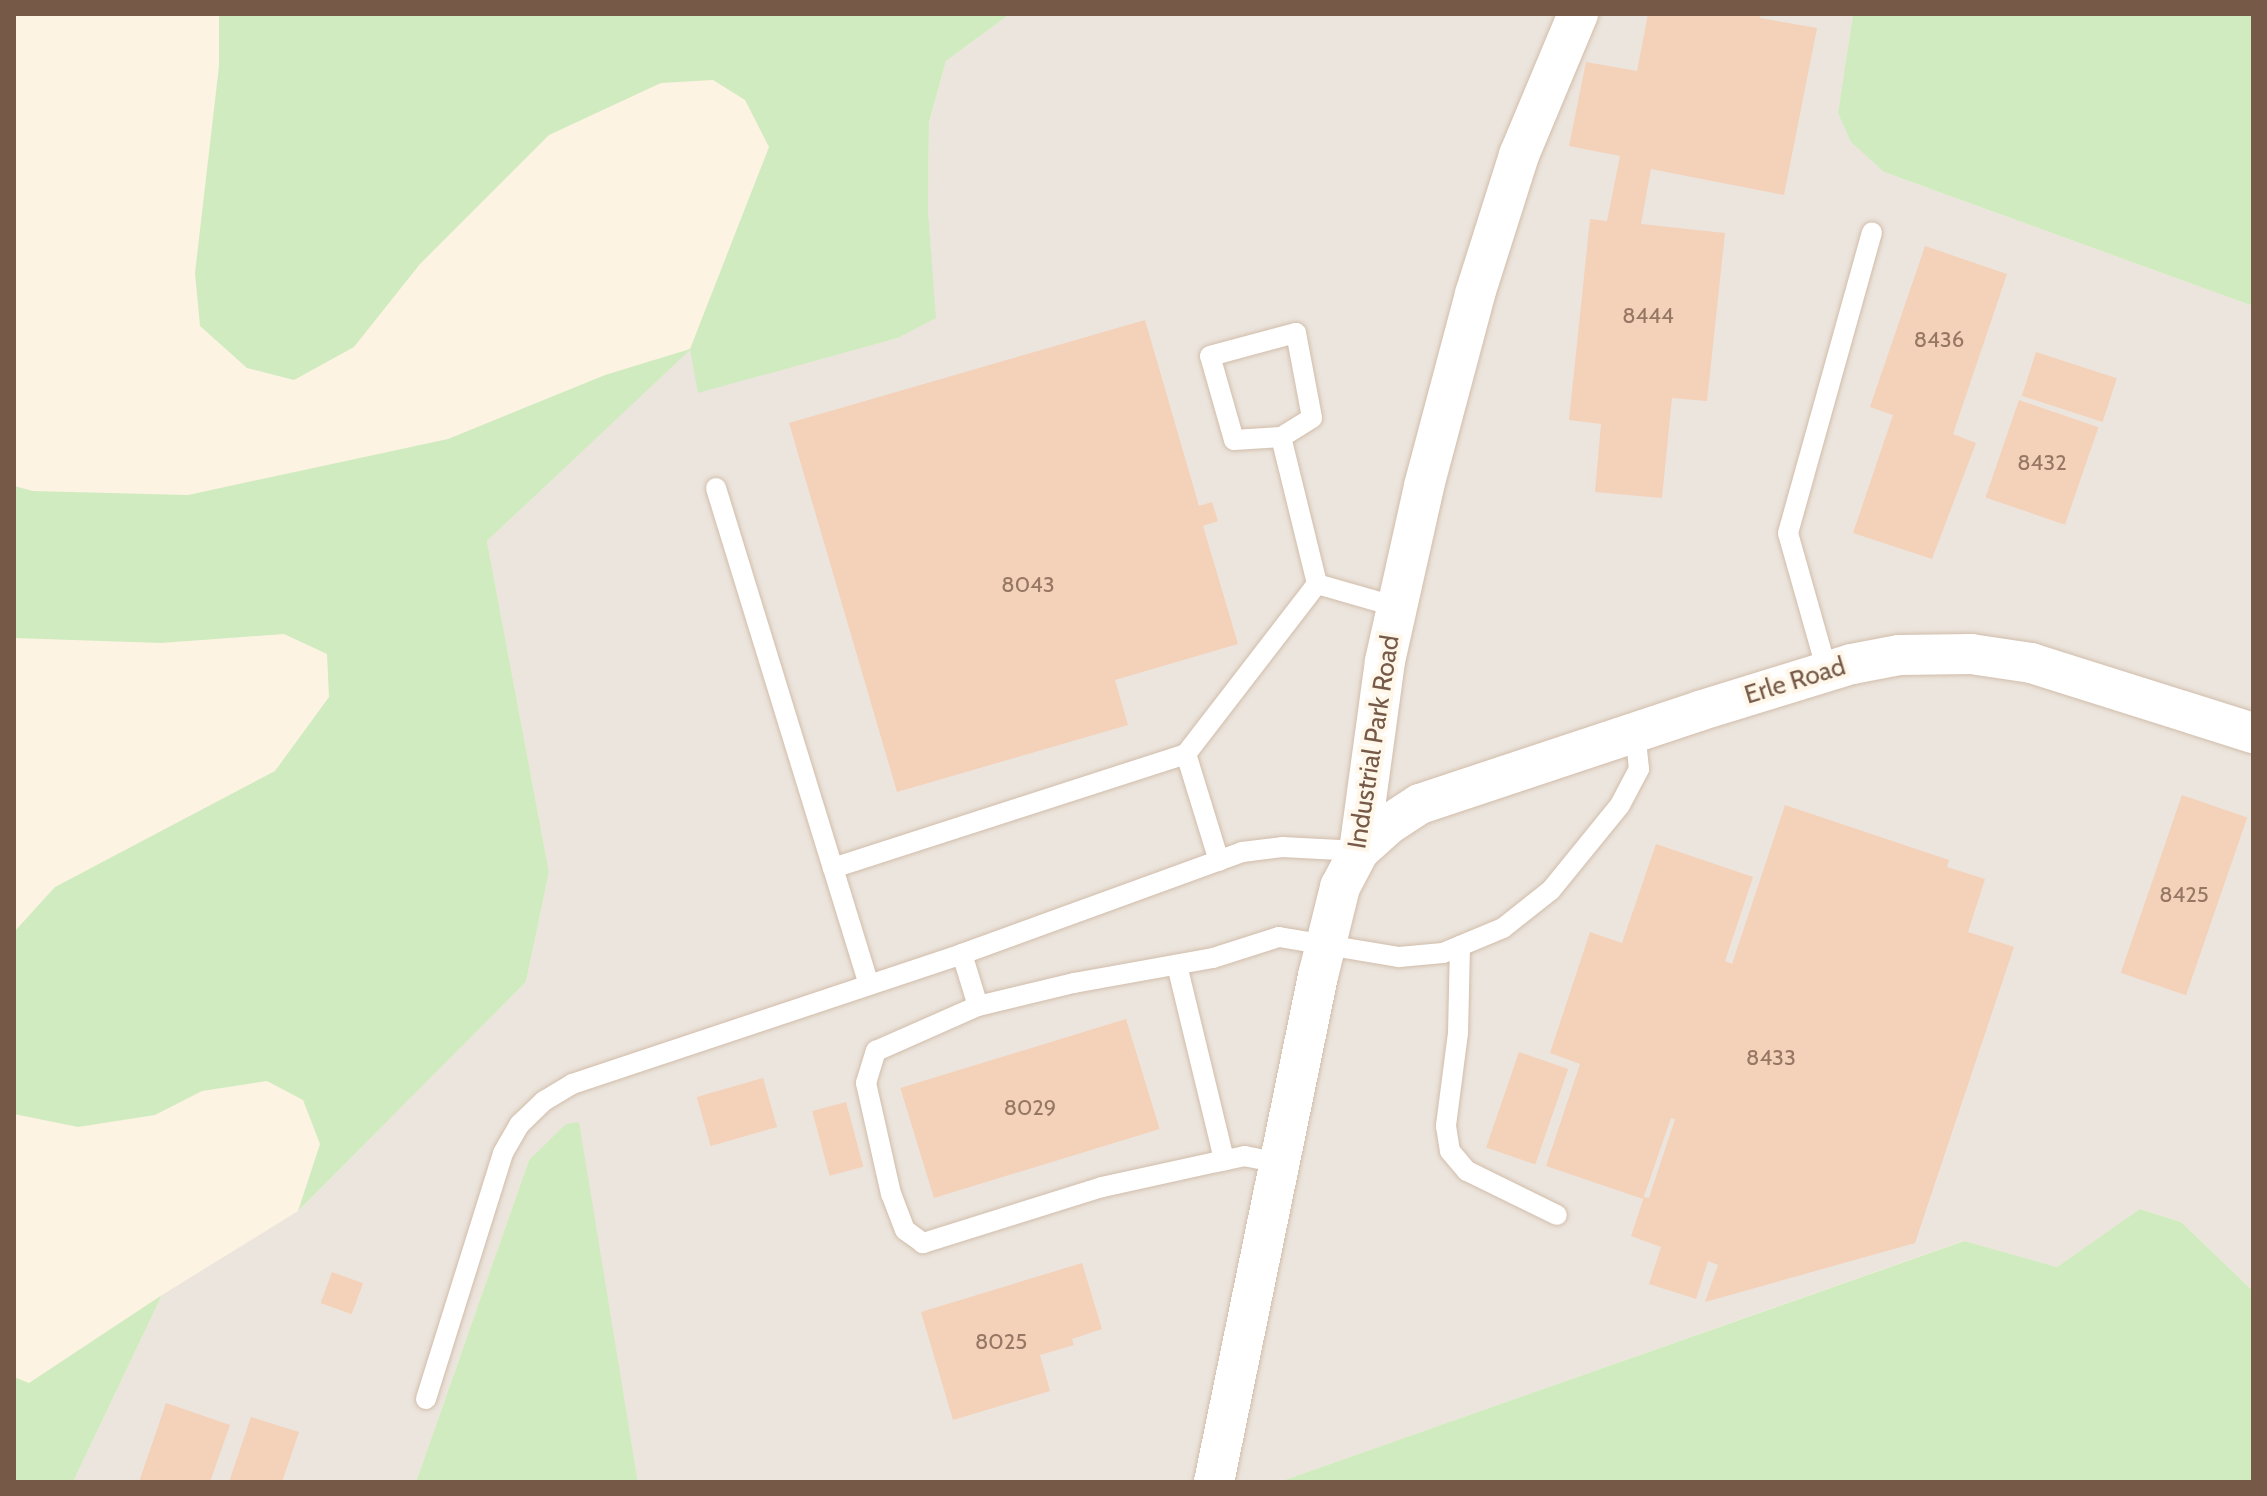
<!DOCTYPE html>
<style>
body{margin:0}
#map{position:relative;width:2267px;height:1496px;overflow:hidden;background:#fdf3e2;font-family:Cabin,sans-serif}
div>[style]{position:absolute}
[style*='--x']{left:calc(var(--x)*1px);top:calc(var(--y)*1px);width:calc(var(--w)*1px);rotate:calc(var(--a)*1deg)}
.industrial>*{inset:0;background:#ece5dd}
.green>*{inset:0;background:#d1ebc0}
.building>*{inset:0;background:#f4d1b9;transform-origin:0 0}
.roads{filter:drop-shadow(0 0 2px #d1bdab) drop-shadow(0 0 2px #d1bdab)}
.service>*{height:20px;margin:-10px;padding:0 10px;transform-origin:10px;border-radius:10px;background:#fff}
.minor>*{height:40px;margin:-20px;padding:0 20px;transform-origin:20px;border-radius:20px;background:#fff}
span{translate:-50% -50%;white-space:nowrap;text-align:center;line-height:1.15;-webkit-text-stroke:8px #fff7ea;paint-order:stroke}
.number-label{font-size:22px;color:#967764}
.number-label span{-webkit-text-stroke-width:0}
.street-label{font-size:26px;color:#765947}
.frame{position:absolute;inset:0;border:16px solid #765947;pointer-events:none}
</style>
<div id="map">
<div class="industrial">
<i style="clip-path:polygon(1010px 14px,1853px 14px,1838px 114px,1884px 172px,2253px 306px,2253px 1291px,2181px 1222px,2141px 1209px,2057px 1267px,1963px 1241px,1279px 1482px,638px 1482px,578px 1122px,529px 1160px,416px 1482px,73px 1482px,162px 1295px,298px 1211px,526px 982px,549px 872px,487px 541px,690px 349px,699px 392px,898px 338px,935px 318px,928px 210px,929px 124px,946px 61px)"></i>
</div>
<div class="green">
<i style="clip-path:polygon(219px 14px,1010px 14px,946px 61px,929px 123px,928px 210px,936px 318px,898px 338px,698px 393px,690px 350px,487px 541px,549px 872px,526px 982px,298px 1211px,320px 1144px,303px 1100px,267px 1081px,202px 1091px,155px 1115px,78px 1127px,14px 1114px,14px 932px,55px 887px,275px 771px,329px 697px,327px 654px,284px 634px,161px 643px,14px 638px,14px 486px,33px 491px,188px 495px,448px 439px,605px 375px,690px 349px,769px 147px,745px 100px,713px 80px,661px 83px,549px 135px,420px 264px,354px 347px,294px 380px,247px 368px,200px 326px,195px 273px,219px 66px)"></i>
<i style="clip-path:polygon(1853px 14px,2253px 14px,2253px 306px,1884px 172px,1851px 142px,1838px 113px)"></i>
<i style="clip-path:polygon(579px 1122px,638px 1482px,416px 1482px,529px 1160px,566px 1124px)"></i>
<i style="clip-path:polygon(2140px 1209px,2181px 1222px,2253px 1291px,2253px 1482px,1279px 1482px,1964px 1241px,2057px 1267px)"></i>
<i style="clip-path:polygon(162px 1295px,73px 1482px,14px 1482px,14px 1377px,29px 1383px)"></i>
</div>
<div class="building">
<i style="clip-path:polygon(1648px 14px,1761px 14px,1760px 18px,1817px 28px,1784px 195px,1651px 169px,1641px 224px,1725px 233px,1707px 401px,1672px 398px,1662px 498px,1595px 492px,1601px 424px,1569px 420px,1590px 219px,1607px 221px,1620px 156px,1569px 146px,1586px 62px,1637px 71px)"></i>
<i style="clip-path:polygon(1925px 246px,2007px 274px,1953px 434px,1976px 443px,1932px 559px,1853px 533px,1893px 415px,1870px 407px)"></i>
<i style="clip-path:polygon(1145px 320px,1199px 506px,1212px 502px,1218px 521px,1203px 526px,1238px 644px,1115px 680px,1128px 725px,897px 792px,789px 423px)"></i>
<i style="left:2036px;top:352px;width:85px;height:46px;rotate:18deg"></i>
<i style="left:2019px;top:400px;width:84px;height:103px;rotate:19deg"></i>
<i style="left:2182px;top:795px;width:69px;height:188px;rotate:19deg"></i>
<i style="clip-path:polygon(1785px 805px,1949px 860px,1947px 867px,1985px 879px,1968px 932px,2014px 947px,1915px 1243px,1705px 1302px,1718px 1265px,1708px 1261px,1696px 1299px,1649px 1284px,1661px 1247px,1631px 1236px,1644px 1197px,1649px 1198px,1675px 1119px,1671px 1118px,1643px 1199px,1546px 1166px,1580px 1064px,1550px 1053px,1590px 932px,1622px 943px,1656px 844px,1753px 877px,1725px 961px,1732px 964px)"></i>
<i style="left:1126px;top:1019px;width:115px;height:236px;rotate:73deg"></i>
<i style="left:1519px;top:1052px;width:52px;height:101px;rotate:19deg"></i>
<i style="left:763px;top:1078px;width:51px;height:69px;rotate:74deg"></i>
<i style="left:846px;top:1102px;width:67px;height:35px;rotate:75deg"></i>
<i style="clip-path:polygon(1082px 1263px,1102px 1329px,1072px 1339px,1074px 1345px,1040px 1355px,1050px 1391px,953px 1420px,921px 1312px)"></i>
<i style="left:332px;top:1272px;width:33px;height:33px;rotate:20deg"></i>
<i style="clip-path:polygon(166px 1403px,230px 1425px,210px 1482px,139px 1482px)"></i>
<i style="clip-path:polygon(251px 1417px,299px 1432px,282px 1482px,229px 1482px)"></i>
</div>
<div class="roads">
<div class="service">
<i style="--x:1281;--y:437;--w:47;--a:176.3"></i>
<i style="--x:1234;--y:440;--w:87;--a:-105.9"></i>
<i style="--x:1210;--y:356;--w:89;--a:-15"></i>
<i style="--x:1296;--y:333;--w:86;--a:79.3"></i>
<i style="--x:1312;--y:418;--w:36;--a:148"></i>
<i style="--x:1281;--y:437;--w:151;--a:76.2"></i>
<i style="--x:716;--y:488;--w:398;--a:72.9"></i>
<i style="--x:833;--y:868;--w:371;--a:-17.9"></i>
<i style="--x:1827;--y:671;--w:143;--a:-105.8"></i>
<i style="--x:1788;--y:533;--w:312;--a:-74.4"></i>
<i style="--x:1219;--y:861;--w:112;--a:-107.1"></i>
<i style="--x:1186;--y:754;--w:215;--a:-52.4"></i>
<i style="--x:1317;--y:584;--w:83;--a:16"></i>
<i style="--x:833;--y:868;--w:122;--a:72.9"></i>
<i style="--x:1460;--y:946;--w:87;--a:91.3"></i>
<i style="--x:1458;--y:1033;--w:94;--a:97.4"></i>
<i style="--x:1446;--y:1126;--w:25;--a:81"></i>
<i style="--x:1450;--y:1151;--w:26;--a:50"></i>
<i style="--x:1467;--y:1171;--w:100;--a:26.1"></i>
<i style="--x:962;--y:954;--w:54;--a:72.9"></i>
<i style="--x:1177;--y:965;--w:201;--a:76.4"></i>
<i style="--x:1280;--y:1163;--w:36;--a:-169"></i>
<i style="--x:1245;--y:1156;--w:30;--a:168"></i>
<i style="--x:1216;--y:1162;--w:117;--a:167.6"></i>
<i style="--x:1102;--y:1187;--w:188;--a:162.6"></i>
<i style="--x:923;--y:1243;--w:22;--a:-144"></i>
<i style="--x:905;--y:1230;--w:39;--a:-111"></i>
<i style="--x:891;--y:1194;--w:114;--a:-102.7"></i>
<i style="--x:866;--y:1083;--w:34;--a:-73"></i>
<i style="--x:876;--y:1051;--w:111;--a:-23.8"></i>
<i style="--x:978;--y:1006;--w:99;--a:-13.5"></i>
<i style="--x:1074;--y:983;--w:141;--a:-10.2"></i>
<i style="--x:1213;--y:958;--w:69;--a:-17.7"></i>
<i style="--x:1279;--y:937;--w:122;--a:9.5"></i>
<i style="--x:1399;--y:957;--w:44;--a:-5.2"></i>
<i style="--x:1443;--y:953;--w:65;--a:-22.6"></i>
<i style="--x:1503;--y:928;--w:61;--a:-38.4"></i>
<i style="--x:1551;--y:890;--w:109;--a:-50.9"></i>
<i style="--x:1620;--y:805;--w:41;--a:-62.2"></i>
<i style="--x:1639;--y:769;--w:37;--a:-96"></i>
<i style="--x:426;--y:1399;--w:258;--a:-72.6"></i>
<i style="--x:503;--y:1153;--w:34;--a:-60"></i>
<i style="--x:520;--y:1124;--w:33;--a:-44"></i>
<i style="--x:544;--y:1101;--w:33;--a:-31"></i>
<i style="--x:572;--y:1084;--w:411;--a:-18.4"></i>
<i style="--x:962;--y:954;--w:298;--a:-20"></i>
<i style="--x:1242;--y:852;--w:40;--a:-7.1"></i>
<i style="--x:1282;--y:847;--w:77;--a:3"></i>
</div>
<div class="minor">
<i style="--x:1359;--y:851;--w:40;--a:-42"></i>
<i style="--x:1389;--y:824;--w:37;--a:-33"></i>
<i style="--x:1420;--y:804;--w:294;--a:-18.4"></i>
<i style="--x:1699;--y:711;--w:160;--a:-17.1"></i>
<i style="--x:1852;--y:664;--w:48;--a:-10.8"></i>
<i style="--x:1899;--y:655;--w:72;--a:-0.8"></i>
<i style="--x:1971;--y:654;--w:61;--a:8.5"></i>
<i style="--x:2031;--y:663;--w:233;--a:17.5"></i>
<i style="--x:1214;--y:1482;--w:517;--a:-78.39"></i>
<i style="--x:1318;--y:976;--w:92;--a:-76.1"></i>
<i style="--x:1340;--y:887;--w:41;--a:-62.2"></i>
<i style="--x:1359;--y:851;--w:192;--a:-82.2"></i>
<i style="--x:1385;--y:661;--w:179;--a:-77.4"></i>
<i style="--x:1424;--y:486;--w:199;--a:-75.1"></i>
<i style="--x:1475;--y:294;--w:146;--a:-72.4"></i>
<i style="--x:1519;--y:155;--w:153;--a:-67.3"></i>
</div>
</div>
<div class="number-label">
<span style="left:1648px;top:316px">8444</span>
<span style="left:1939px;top:340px">8436</span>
<span style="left:2042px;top:463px">8432</span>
<span style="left:1028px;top:585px">8043</span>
<span style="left:2184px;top:895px">8425</span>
<span style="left:1771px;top:1058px">8433</span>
<span style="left:1030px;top:1108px">8029</span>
<span style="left:1001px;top:1342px">8025</span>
</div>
<div class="street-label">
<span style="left:1795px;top:681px;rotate:-17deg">Erle Road</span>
<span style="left:1374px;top:742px;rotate:-81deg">Industrial Park Road</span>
</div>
<div class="frame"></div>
</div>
